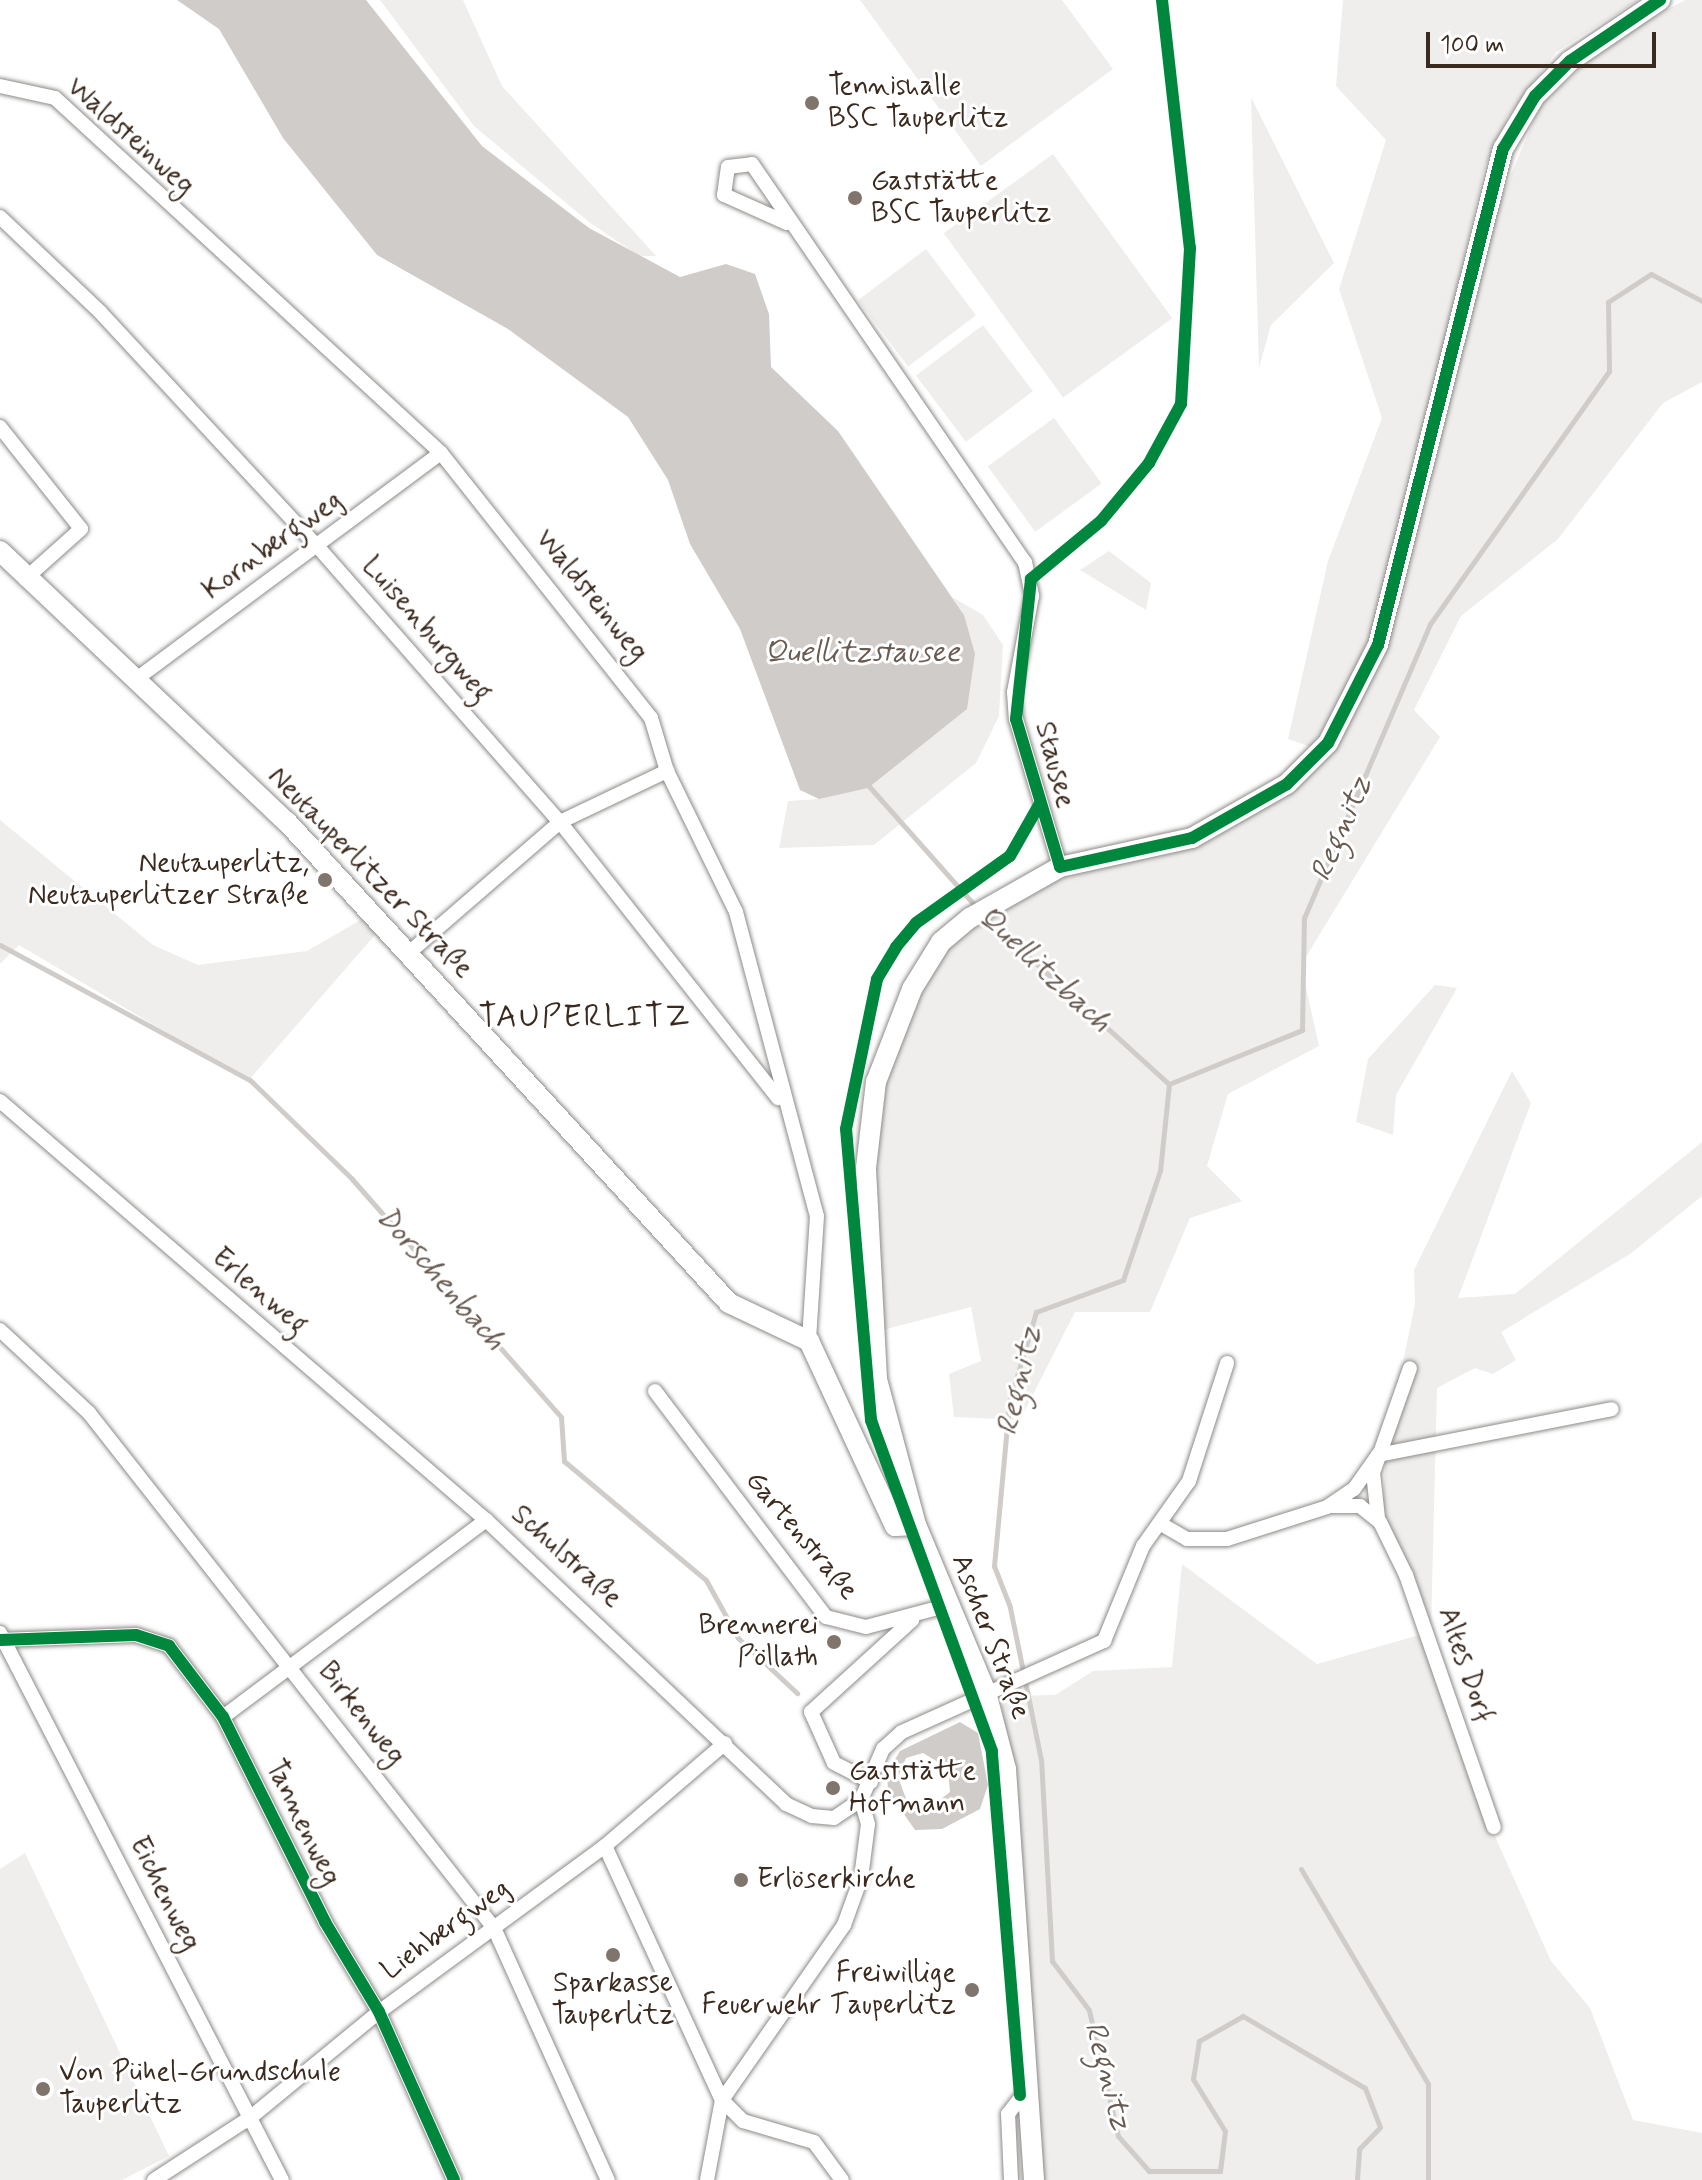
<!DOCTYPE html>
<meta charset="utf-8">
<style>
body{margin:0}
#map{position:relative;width:1702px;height:2180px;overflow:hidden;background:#fff;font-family:Mynerve,sans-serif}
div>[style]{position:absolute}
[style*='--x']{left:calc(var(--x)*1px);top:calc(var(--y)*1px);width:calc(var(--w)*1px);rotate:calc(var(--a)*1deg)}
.built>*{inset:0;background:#efeeed;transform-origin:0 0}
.water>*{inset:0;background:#d0ccca}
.stream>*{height:5px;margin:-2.5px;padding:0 2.5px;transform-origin:2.5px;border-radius:2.5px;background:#d0ccca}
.roads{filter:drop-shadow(0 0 2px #8e8b88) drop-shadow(0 0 2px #8e8b88)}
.street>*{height:14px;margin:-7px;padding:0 7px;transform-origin:7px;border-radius:7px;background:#fff}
.secondary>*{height:20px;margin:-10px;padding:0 10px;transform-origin:10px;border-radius:10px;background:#fff}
.cycleway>*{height:12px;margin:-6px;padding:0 6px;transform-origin:6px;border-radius:6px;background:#00873e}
.dots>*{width:22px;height:22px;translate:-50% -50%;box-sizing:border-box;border:4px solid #fff;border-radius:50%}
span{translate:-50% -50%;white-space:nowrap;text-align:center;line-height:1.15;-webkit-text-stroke:6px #fff;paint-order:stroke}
.poi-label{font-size:28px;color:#3b2a1e}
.left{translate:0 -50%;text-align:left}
.right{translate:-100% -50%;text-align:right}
.street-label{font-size:28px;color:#3b2a1e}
.water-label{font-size:30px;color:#685b52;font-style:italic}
.quarter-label{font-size:32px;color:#3b2a1e;letter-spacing:2px}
.scale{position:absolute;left:1426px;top:32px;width:230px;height:36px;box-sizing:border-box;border:4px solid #3b2a1e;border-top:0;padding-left:10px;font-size:24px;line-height:28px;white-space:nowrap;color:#3b2a1e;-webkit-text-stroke:6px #fff;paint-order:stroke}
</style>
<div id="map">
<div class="built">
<i style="clip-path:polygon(380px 0,463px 0,502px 86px,656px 256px,639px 256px,589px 222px,474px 126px)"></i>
<i style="clip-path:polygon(860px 0,1062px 0,1113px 69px,981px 166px)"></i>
<i style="clip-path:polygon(1343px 0,1638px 0,1556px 52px,1508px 117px,1485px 166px,1410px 491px,1493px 217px,1540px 106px,1611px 40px,1685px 0,1702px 0,1702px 382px,1663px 403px,1558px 539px,1461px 616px,1414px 710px,1440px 737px,1301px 965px,1319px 1046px,1228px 1094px,1207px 1166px,1242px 1201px,1190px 1218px,1150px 1312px,1075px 1312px,1020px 1420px,954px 1417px,949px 1374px,981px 1361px,971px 1307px,875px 1332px,862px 1168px,909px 988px,995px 894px,1243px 810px,1314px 748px,1288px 739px,1328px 561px,1382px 418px,1339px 289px,1386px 140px,1336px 86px)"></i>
<i style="clip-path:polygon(1251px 97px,1334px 263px,1271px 325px,1259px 368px)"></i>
<i style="left:1053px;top:154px;width:203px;height:135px;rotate:54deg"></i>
<i style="left:926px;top:249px;width:83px;height:85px;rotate:53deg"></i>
<i style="left:983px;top:325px;width:83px;height:84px;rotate:53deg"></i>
<i style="left:1054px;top:418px;width:81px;height:82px;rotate:54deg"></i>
<i style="clip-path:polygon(1109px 551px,1151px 583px,1146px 610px,1080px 570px)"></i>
<i style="clip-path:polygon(952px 597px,983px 615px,1003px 645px,999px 716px,976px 763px,874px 845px,779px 848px,788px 801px,819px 799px,964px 615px)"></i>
<i style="clip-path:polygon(0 820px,153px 945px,198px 965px,307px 951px,369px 915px,381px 928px,248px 1081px,19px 945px,0 964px)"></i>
<i style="clip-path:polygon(1435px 985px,1457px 988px,1396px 1095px,1393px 1135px,1356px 1122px,1368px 1059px)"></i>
<i style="clip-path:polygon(1512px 1071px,1531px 1103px,1458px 1298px,1515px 1294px,1702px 1142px,1702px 1196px,1630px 1254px,1501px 1332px,1516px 1360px,1493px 1374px,1475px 1368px,1437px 1388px,1431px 1630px,1423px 1634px,1494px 1834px,1551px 1961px,1590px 2008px,1633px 2120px,1702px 2133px,1702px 2180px,1043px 2180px,1001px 1696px,1055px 1695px,1093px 1671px,1172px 1667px,1182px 1564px,1317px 1664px,1423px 1634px,1383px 1509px,1386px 1444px,1415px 1304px,1414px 1270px)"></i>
<i style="clip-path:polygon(25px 1853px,169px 2156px,122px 2180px,0 2180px,0 1869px)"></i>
</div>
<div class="water">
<i style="clip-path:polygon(177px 0,366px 0,482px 146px,589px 228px,680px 277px,726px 264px,755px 274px,769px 314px,771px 367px,838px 431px,964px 615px,975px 654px,967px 709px,868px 788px,819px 799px,800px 790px,740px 629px,690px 544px,668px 480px,628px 417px,508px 329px,377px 255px,283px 138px,219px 29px)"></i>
<i style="clip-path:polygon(evenodd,960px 1722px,978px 1733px,988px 1785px,980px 1809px,942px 1829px,915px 1830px,888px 1791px,887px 1773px,900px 1751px,960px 1722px,923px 1753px,948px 1768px,950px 1792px,927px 1810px,908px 1804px,898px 1777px,906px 1758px,923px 1753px)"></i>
</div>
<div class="stream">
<i style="--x:867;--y:784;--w:166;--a:48.4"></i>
<i style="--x:983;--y:915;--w:251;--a:42.3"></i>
<i style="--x:0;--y:945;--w:284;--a:28.4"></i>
<i style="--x:250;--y:1080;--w:142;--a:44.1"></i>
<i style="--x:352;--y:1179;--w:317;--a:48.7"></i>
<i style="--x:561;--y:1417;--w:44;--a:86.1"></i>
<i style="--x:564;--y:1461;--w:185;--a:40"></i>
<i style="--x:706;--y:1580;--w:66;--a:61.1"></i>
<i style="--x:738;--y:1638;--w:81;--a:43"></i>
<i style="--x:1301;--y:1869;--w:250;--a:59.4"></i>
<i style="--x:1428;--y:2084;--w:96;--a:90"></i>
<i style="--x:1357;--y:2180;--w:31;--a:-86"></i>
<i style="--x:1359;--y:2149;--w:30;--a:-46"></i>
<i style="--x:1380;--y:2127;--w:42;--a:-111"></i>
<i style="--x:1365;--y:2088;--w:142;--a:-149.5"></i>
<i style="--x:1243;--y:2016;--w:51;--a:150.4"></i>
<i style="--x:1199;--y:2041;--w:38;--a:99"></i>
<i style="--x:1193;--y:2079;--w:61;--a:58.4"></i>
<i style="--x:1225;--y:2131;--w:40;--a:97.1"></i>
<i style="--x:1220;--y:2171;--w:71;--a:180"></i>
<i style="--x:1149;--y:2171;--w:47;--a:-131.5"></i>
<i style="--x:1118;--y:2136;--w:129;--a:-103"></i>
<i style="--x:1089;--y:2010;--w:61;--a:-127.1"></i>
<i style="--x:1052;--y:1961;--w:201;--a:-93.1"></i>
<i style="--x:1041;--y:1760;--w:156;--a:-101.5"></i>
<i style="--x:1010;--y:1607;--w:44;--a:-111.3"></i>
<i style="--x:994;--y:1566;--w:164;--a:-84.7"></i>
<i style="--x:1009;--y:1403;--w:95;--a:-73.5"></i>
<i style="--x:1036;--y:1312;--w:93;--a:-20.2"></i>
<i style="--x:1123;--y:1280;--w:115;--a:-71.3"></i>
<i style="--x:1160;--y:1171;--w:87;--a:-84.1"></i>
<i style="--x:1169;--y:1084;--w:144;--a:-22.1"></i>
<i style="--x:1302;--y:1030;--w:112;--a:-89"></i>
<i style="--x:1304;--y:918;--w:320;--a:-66.8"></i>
<i style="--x:1430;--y:624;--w:310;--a:-54.7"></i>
<i style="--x:1609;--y:371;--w:69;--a:-90.8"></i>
<i style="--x:1608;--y:302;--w:51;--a:-33.1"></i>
<i style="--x:1651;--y:274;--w:58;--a:27.9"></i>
</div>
<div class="roads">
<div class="street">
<i style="--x:0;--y:86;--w:56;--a:12.3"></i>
<i style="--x:55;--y:98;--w:524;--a:42.6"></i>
<i style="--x:441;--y:453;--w:338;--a:51.6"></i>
<i style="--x:651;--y:718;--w:55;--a:73.2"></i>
<i style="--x:667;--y:771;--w:157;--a:63.9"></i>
<i style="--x:736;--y:912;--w:315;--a:75.1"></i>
<i style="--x:817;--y:1216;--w:125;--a:93.7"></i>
<i style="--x:0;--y:217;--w:139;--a:43.5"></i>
<i style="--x:101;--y:313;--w:319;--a:47.2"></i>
<i style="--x:318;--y:547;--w:366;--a:48.7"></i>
<i style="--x:560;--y:822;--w:352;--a:51.7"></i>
<i style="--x:787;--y:223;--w:69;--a:-156"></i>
<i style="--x:724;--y:195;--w:28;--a:-82"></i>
<i style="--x:728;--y:167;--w:24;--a:-7"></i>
<i style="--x:752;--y:164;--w:483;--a:55.6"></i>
<i style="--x:1025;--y:562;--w:35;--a:78"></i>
<i style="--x:1032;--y:596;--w:98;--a:100.6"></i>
<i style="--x:1014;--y:692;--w:27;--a:86"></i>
<i style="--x:1016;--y:719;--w:154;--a:73.4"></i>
<i style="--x:0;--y:427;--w:130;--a:51.5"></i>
<i style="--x:81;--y:529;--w:75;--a:138.2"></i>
<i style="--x:135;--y:680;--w:381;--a:-36.6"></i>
<i style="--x:410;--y:952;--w:198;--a:-40.9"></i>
<i style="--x:560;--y:822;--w:119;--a:-25.5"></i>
<i style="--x:0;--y:1101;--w:642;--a:40.77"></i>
<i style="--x:486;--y:1520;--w:413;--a:43.4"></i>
<i style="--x:786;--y:1804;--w:29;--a:25"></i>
<i style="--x:812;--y:1816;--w:22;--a:5"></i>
<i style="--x:834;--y:1818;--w:32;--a:-34"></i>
<i style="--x:861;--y:1800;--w:56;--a:-66.7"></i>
<i style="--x:883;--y:1749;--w:25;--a:-42"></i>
<i style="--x:902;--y:1732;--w:222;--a:-24.3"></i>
<i style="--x:1104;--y:1641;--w:103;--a:-67.7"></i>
<i style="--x:1143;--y:1546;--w:80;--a:-54.7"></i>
<i style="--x:1189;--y:1481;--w:124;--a:-72.1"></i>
<i style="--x:0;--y:1330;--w:122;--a:43"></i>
<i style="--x:89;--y:1413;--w:655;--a:51.82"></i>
<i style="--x:494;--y:1928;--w:277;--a:65.7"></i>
<i style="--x:655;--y:1391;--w:283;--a:52.9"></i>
<i style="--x:826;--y:1617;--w:41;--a:14"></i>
<i style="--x:866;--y:1627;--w:86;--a:-14.8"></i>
<i style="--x:1331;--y:1506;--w:29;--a:0"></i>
<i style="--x:1360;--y:1506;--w:26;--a:39"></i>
<i style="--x:1380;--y:1522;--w:59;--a:63.9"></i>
<i style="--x:1406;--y:1575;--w:267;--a:70.8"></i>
<i style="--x:1378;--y:1518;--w:45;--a:-96.3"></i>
<i style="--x:1373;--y:1473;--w:111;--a:-70.6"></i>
<i style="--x:1161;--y:1524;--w:30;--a:30"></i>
<i style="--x:1187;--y:1539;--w:40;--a:0"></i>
<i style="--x:1227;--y:1539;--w:105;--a:-17.7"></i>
<i style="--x:1327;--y:1507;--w:32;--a:-34"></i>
<i style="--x:1354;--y:1489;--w:42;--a:-54.8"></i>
<i style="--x:1378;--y:1455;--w:238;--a:-11.1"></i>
<i style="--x:0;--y:1633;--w:615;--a:62.73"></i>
<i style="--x:0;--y:1640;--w:136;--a:-2.1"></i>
<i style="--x:136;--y:1635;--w:35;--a:18"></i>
<i style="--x:169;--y:1646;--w:89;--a:52.7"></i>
<i style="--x:223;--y:1717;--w:229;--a:63.5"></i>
<i style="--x:325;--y:1922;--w:105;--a:59"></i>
<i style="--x:379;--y:2012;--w:184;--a:65.9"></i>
<i style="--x:223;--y:1717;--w:329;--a:-36.8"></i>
<i style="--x:871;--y:1782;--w:42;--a:-152.8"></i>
<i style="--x:834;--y:1763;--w:56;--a:-114.3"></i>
<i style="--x:811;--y:1712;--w:137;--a:-42.3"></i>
<i style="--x:605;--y:1846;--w:280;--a:65.3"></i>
<i style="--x:722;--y:2100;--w:30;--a:45"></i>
<i style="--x:743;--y:2121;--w:74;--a:16.5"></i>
<i style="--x:814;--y:2142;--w:47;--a:53.6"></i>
<i style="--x:154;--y:2180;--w:116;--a:-33"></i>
<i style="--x:251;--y:2117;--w:166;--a:-39.4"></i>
<i style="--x:379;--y:2012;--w:280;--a:-36.3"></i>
<i style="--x:605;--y:1846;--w:158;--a:-40.6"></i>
<i style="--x:707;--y:2180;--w:81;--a:-79.4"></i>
<i style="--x:722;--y:2100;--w:213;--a:-55.1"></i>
<i style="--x:844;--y:1925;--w:50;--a:-70.1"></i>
<i style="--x:861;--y:1878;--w:54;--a:-82.6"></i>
<i style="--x:868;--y:1824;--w:25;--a:-106"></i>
<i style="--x:1011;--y:2180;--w:66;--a:-92.6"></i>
<i style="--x:1008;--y:2114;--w:33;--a:-52"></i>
</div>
<div class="secondary">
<i style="--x:0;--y:551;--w:395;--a:43.4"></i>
<i style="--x:287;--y:822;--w:653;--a:47.42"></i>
<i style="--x:729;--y:1303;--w:89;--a:25.4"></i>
<i style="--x:809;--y:1341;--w:204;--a:65.1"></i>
<i style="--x:895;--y:1526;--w:21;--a:-3"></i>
<i style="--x:1034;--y:2180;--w:412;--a:-93.9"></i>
<i style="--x:1006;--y:1769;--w:80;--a:-104.6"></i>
<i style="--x:986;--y:1692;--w:181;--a:-112.7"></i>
<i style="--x:916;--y:1525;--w:151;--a:-105"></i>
<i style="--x:877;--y:1379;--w:211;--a:-93"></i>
<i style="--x:866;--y:1168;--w:87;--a:-83.4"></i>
<i style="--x:876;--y:1082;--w:100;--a:-68.8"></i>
<i style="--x:912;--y:989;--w:55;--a:-58.3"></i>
<i style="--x:941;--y:942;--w:38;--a:-40"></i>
<i style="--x:970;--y:918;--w:103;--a:-29.5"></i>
<i style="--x:1060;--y:867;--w:135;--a:-12.4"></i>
<i style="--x:1192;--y:838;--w:109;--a:-29.6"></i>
<i style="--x:1287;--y:784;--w:58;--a:-45"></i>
<i style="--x:1328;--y:743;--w:110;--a:-63"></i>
<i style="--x:1378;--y:645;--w:512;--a:-75.86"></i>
<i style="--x:1503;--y:149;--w:62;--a:-58.9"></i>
<i style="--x:1535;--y:96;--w:49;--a:-45"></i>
<i style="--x:1570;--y:61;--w:109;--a:-34.1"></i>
</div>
</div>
<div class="cycleway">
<i style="--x:1162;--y:0;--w:250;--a:83.6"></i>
<i style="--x:1190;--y:248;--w:156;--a:93.3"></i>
<i style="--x:1181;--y:404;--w:67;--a:118.5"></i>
<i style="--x:1149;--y:463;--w:75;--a:129.6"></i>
<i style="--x:1101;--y:521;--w:91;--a:140.4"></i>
<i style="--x:1031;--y:579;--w:141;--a:96.1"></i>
<i style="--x:1016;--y:719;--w:154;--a:73.4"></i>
<i style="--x:1060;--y:867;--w:135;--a:-12.4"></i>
<i style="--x:1192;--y:838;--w:109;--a:-29.6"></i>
<i style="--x:1287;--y:784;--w:58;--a:-45"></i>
<i style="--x:1328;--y:743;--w:110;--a:-63"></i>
<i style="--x:1378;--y:645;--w:512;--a:-75.86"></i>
<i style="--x:1503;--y:149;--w:62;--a:-58.9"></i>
<i style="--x:1535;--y:96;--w:49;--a:-45"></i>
<i style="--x:1570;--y:61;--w:109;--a:-34.1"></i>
<i style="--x:0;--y:1640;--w:136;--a:-2.1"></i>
<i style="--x:136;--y:1635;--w:35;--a:18"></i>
<i style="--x:169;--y:1646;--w:89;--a:52.7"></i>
<i style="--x:223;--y:1717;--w:229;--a:63.5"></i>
<i style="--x:325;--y:1922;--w:105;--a:59"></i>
<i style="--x:379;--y:2012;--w:184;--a:65.9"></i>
<i style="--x:1020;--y:2095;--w:345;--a:-94.7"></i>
<i style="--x:992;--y:1751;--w:352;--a:-110.1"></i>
<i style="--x:871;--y:1420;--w:292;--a:-94.9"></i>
<i style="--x:846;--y:1129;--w:153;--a:-78.3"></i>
<i style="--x:877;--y:979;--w:37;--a:-59"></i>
<i style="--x:896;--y:947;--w:31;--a:-50"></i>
<i style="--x:916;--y:923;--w:115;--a:-35.5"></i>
<i style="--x:1010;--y:856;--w:59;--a:-60.4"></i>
</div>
<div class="dots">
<i style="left:812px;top:103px;background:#80756d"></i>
<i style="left:855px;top:198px;background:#80756d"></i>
<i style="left:325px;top:880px;background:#80756d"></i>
<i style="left:834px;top:1642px;background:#80756d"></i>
<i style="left:833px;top:1788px;background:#80756d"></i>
<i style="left:741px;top:1880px;background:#80756d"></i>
<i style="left:613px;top:1955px;background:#80756d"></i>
<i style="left:972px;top:1990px;background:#80756d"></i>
<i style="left:43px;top:2089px;background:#80756d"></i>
</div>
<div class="poi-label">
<span class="left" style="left:828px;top:103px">Tennishalle<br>BSC Tauperlitz</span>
<span class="left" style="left:871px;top:198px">Gaststätte<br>BSC Tauperlitz</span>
<span class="right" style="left:309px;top:880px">Neutauperlitz,<br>Neutauperlitzer Straße</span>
<span class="right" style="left:818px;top:1642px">Brennerei<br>Pöllath</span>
<span class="left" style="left:849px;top:1788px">Gaststätte<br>Hofmann</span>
<span class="left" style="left:757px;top:1880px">Erlöserkirche</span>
<span class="right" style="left:956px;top:1990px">Freiwillige<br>Feuerwehr Tauperlitz</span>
<span style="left:613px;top:2000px">Sparkasse<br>Tauperlitz</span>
<span class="left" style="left:59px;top:2089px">Von Pühel-Grundschule<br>Tauperlitz</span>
</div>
<div class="street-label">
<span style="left:130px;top:137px;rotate:42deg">Waldsteinweg</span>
<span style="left:273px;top:546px;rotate:-36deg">Kornbergweg</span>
<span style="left:591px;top:596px;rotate:51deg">Waldsteinweg</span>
<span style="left:426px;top:630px;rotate:49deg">Luisenburgweg</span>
<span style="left:1054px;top:765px;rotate:75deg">Stausee</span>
<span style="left:370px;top:873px;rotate:46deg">Neutauperlitzer Straße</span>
<span style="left:259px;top:1292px;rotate:41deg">Erlenweg</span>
<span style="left:801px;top:1536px;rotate:50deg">Gartenstraße</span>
<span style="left:566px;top:1557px;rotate:42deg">Schulstraße</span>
<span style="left:990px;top:1637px;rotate:69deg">Ascher Straße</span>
<span style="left:1465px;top:1665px;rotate:71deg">Altes Dorf</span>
<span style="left:361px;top:1714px;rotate:52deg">Birkenweg</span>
<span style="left:302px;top:1823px;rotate:64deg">Tannenweg</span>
<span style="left:164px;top:1894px;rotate:63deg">Eichenweg</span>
<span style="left:446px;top:1930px;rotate:-36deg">Liehbergweg</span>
</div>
<div class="water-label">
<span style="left:862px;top:653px">Quellitzstausee</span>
<span style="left:1342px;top:829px;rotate:-67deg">Regnitz</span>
<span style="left:1044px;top:970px;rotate:43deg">Quellitzbach</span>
<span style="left:440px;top:1279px;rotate:49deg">Dorschenbach</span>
<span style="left:1020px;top:1381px;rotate:-77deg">Regnitz</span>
<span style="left:1107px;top:2076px;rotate:75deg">Regnitz</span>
</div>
<div class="quarter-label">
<span style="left:585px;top:1017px">TAUPERLITZ</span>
</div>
<div class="scale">100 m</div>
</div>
